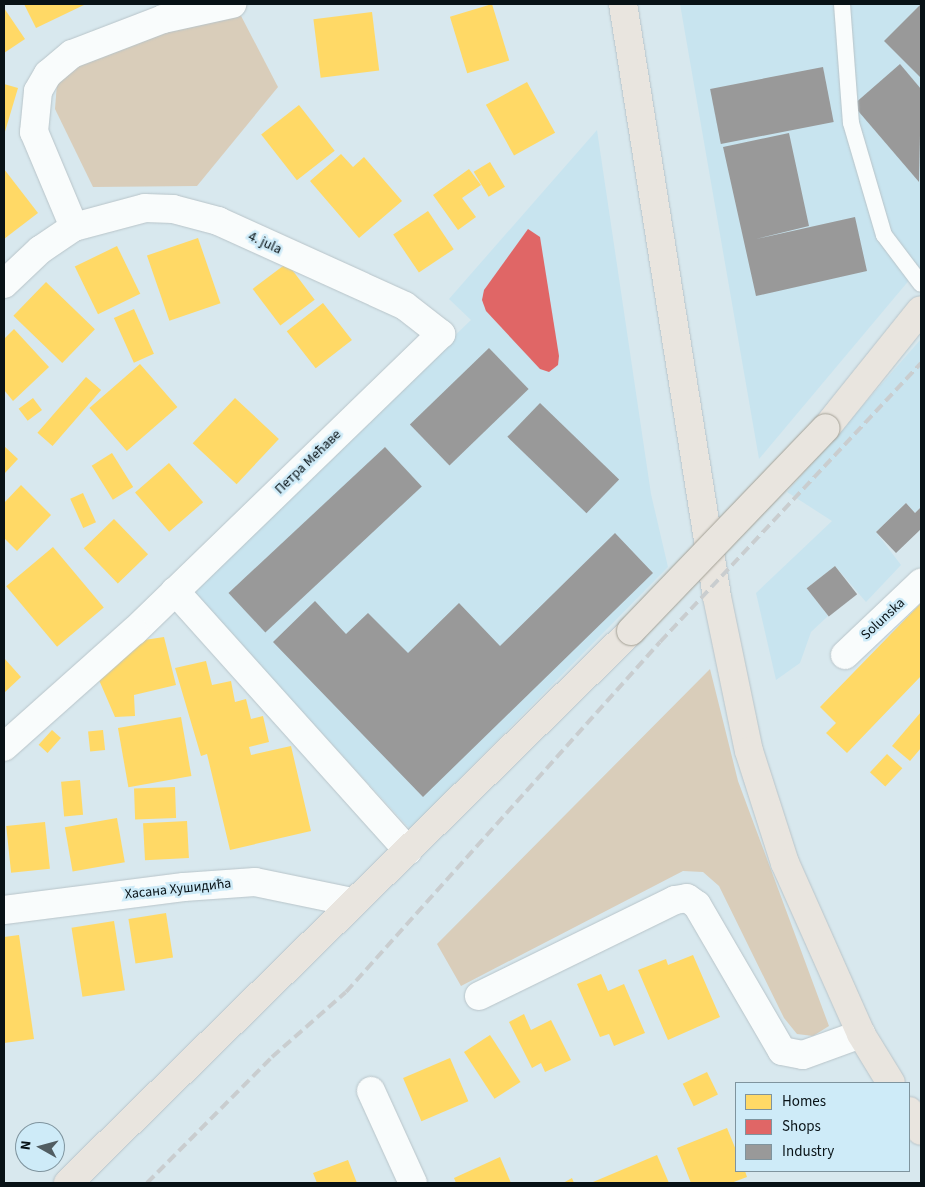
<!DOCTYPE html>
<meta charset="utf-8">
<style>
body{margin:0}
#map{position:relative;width:925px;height:1187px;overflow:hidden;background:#d8e8ee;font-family:"Source Sans 3",sans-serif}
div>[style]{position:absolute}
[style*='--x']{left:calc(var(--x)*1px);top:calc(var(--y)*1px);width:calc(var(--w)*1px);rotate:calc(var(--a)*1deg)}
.built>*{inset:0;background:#c8e4ef}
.green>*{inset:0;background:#d9cdba}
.homes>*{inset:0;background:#ffd966;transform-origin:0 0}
.shops>*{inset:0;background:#e06666}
.industry>*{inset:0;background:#999;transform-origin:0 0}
.roads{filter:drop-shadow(0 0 1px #b8c4c9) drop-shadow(0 0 1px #b8c4c9)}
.service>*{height:16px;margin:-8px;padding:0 8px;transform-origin:8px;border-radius:8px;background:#f9fcfc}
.minor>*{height:28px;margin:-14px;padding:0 14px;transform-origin:14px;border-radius:14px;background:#f9fcfc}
.primary>*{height:28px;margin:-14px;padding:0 14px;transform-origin:14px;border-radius:14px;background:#e9e5df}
.rail>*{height:4px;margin-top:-2px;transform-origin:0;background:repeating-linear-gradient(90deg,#c9cdcf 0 10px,transparent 0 15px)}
.bridges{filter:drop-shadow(0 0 1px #a3a095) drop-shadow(0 0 1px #a3a095)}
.primary-bridge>*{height:28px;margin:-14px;padding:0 14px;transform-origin:14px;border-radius:14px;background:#e9e5df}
span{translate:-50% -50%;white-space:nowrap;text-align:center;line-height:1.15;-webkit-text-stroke:5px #ceebf8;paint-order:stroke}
.street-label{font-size:14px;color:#081216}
.frame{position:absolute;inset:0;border:5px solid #081216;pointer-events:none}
.legend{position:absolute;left:735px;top:1082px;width:175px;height:90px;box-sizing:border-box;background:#ceebf8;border:1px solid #7f949e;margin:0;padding:6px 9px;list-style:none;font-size:15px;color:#081216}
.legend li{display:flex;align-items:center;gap:10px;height:25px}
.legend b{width:25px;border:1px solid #7f949e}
.north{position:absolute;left:15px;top:1122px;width:50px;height:50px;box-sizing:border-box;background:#ceebf8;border:1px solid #7f949e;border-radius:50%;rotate:277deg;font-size:14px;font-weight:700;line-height:20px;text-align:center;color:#081216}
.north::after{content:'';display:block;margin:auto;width:18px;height:22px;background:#515d62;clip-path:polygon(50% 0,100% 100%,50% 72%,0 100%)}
</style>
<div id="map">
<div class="built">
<i style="clip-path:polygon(680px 4px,921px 4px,921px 266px,759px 459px)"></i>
<i style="clip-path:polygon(597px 130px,651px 494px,668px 567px,410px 829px,190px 590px,471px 320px,449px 299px)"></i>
<i style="clip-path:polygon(921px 339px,921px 507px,915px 513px,906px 503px,876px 532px,901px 565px,866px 602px,835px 566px,807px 588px,828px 616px,811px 632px,800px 663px,776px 680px,756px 593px,832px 521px,787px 492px)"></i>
</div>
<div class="green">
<i style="clip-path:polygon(239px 12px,278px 87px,197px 186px,93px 187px,55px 109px,57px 83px,65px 72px,155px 31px)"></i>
<i style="clip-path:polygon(710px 669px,738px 781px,829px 1026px,813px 1036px,797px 1034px,784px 1018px,719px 886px,703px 872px,683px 871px,461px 986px,437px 944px)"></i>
</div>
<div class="homes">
<i style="clip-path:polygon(24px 4px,86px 4px,36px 28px)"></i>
<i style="left:492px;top:4px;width:59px;height:44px;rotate:73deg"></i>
<i style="clip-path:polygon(4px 8px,25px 39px,4px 53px)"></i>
<i style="left:372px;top:12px;width:59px;height:59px;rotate:83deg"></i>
<i style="left:527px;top:82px;width:58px;height:47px;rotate:61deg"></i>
<i style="clip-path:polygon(4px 84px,18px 88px,4px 135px)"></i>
<i style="left:299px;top:105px;width:58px;height:48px;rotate:52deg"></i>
<i style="clip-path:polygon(341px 154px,353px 167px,364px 157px,402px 201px,359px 238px,310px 181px)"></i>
<i style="left:490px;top:162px;width:29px;height:19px;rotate:59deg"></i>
<i style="clip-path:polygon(4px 169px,38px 213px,4px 239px)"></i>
<i style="clip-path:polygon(469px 169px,481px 185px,462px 198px,476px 217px,458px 230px,433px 195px)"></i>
<i style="left:428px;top:211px;width:46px;height:42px;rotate:56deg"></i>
<i style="left:198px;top:238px;width:69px;height:54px;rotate:71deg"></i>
<i style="left:117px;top:246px;width:53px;height:47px;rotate:64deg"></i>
<i style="left:287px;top:263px;width:46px;height:43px;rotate:53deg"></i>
<i style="left:46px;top:282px;width:68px;height:47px;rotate:44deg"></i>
<i style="left:323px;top:303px;width:47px;height:46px;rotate:52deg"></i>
<i style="left:134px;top:309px;width:49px;height:22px;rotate:66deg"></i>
<i style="clip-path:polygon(14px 329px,49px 367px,13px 401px,4px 390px,4px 339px)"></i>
<i style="left:140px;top:364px;width:57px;height:67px;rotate:49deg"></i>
<i style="left:86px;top:377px;width:20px;height:74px;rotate:41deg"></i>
<i style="left:33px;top:398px;width:15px;height:18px;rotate:53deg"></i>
<i style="left:235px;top:398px;width:60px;height:62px;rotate:43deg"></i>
<i style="clip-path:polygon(4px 446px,18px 459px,4px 474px)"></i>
<i style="left:112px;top:453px;width:40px;height:24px;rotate:58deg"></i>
<i style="left:169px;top:463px;width:52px;height:45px;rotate:49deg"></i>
<i style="clip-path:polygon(21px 485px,51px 515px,17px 551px,4px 538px,4px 503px)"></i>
<i style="left:83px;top:493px;width:32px;height:14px;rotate:66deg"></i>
<i style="left:114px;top:519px;width:49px;height:42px;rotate:46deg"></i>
<i style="left:53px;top:547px;width:79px;height:61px;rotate:50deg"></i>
<i style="clip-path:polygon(921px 603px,921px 676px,847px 753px,826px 733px,836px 723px,820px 707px)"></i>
<i style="clip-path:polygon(164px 637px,176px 685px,134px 695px,135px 716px,115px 717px,99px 680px,138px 641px)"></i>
<i style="clip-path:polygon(4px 658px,21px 677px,4px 693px)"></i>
<i style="clip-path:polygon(206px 661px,212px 685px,231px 681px,235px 702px,246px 699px,251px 719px,263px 716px,269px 742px,249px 747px,251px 755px,291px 746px,311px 831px,230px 850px,207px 754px,201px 756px,175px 668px)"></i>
<i style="clip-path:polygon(921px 712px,921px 748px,910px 761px,892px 746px)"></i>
<i style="left:181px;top:717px;width:60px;height:64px;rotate:80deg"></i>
<i style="left:52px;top:730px;width:12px;height:20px;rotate:42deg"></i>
<i style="left:103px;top:730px;width:20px;height:15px;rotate:84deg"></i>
<i style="left:887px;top:754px;width:21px;height:25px;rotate:43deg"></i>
<i style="left:80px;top:780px;width:35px;height:19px;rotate:85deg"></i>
<i style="left:175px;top:787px;width:31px;height:41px;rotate:88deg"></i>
<i style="left:117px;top:818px;width:45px;height:53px;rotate:80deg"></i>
<i style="left:187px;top:821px;width:37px;height:44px;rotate:87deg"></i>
<i style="left:45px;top:822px;width:47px;height:39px;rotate:84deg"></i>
<i style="left:166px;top:913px;width:45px;height:38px;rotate:81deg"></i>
<i style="left:114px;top:921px;width:70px;height:43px;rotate:81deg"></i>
<i style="clip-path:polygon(19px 935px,34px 1039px,4px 1043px,4px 937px)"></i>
<i style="clip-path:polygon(693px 955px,720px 1017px,668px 1040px,638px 970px,666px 959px,668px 965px)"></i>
<i style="clip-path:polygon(601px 974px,608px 991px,624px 984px,645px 1033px,614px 1046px,609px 1034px,600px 1037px,577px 984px)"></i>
<i style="clip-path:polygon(524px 1014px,531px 1030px,551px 1020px,571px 1060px,545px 1072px,541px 1063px,532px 1068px,509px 1022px)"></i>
<i style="left:490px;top:1035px;width:56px;height:31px;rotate:57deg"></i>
<i style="left:450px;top:1058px;width:47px;height:51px;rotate:67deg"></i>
<i style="left:707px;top:1072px;width:25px;height:27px;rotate:64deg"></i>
<i style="clip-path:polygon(727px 1128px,736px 1150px,736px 1171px,745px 1171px,747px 1177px,731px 1183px,691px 1183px,677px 1148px)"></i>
<i style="clip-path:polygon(657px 1155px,669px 1183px,594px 1183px,593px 1182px)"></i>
<i style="clip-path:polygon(500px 1157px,511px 1183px,456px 1183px,454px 1178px)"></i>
<i style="clip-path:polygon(348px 1160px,357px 1183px,317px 1183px,313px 1173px)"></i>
<i style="clip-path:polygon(572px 1178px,574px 1183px,563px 1183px)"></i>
</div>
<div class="shops">
<i style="clip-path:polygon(528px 229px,540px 237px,559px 356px,558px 365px,549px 372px,540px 369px,486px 311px,482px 300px,484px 290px)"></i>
</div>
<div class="industry">
<i style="clip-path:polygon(921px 4px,921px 78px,884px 41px)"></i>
<i style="clip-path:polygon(900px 64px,921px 89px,919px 182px,853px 105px)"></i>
<i style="left:823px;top:67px;width:56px;height:115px;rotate:79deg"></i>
<i style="clip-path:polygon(789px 133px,809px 226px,756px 239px,855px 217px,867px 271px,756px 296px,723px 147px)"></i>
<i style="left:489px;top:348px;width:57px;height:110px;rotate:46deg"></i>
<i style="left:540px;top:403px;width:110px;height:47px;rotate:44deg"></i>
<i style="left:385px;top:447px;width:54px;height:214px;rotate:47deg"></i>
<i style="clip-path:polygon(906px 503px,915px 513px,921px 507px,921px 529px,896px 553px,876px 532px)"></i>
<i style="clip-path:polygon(615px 533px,653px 573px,423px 797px,273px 642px,315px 601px,346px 634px,368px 613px,408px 653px,459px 603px,500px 646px)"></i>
<i style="left:835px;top:566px;width:36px;height:36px;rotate:52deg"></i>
</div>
<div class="roads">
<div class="service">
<i style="--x:842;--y:4;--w:119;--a:85.7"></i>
<i style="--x:851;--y:123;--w:117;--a:73.6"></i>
<i style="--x:884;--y:235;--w:61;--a:52.9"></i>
</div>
<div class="minor">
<i style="--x:74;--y:227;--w:103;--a:-112.8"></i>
<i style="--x:34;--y:132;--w:41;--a:-84.4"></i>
<i style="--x:38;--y:91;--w:20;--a:-60"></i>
<i style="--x:48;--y:74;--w:31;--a:-40"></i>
<i style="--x:72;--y:54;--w:97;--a:-21"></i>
<i style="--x:163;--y:19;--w:71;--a:-12.3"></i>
<i style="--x:4;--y:284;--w:50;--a:-43.4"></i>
<i style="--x:40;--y:250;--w:41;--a:-34.1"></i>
<i style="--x:74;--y:227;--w:73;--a:-15"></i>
<i style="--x:145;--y:208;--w:28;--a:2"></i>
<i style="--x:173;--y:209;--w:47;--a:14.9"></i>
<i style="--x:218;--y:221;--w:205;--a:24.4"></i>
<i style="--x:405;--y:306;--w:46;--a:37.9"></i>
<i style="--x:441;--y:334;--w:427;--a:135.9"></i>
<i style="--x:134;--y:631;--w:174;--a:138.3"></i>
<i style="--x:175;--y:591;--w:349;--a:48.1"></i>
<i style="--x:845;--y:655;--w:105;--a:-43.5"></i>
<i style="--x:4;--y:910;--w:181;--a:-7.3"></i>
<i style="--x:184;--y:887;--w:71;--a:-4"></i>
<i style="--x:255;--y:882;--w:99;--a:11.7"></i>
<i style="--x:479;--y:996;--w:218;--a:-26.1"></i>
<i style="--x:675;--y:900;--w:12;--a:-9"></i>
<i style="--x:687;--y:898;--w:12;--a:35"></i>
<i style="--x:697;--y:905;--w:169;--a:59.8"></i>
<i style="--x:782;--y:1051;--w:21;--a:11"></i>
<i style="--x:803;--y:1055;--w:62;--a:-19.9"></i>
<i style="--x:371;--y:1091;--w:101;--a:65.5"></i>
</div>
<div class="primary">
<i style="--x:623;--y:4;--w:600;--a:80.99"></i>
<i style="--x:717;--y:597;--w:157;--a:78.3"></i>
<i style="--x:749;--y:751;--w:118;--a:72.2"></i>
<i style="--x:785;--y:863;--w:187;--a:66"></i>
<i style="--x:861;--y:1034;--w:57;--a:58.5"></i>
<i style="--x:826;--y:428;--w:151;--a:-51.2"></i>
<i style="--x:909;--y:1111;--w:23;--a:59"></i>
<i style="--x:68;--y:1183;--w:788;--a:-44.43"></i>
</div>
</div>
<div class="rail">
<i style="--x:147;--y:1183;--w:177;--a:-45.2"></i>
<i style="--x:272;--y:1057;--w:98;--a:-41.3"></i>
<i style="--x:346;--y:992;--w:470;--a:-48.1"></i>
<i style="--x:660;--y:642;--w:382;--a:-46.9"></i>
</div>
<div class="bridges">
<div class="primary-bridge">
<i style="--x:631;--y:631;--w:281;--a:-46.2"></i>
</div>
</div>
<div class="street-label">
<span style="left:265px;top:243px;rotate:25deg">4. jula</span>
<span style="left:308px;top:462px;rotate:-44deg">Петра Мећаве</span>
<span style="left:883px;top:619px;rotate:-43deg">Solunska</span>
<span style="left:178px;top:889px;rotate:-6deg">Хасана Хушидића</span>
</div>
<div class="frame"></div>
<ul class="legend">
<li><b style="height:14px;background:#ffd966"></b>Homes</li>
<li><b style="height:14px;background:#e06666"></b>Shops</li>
<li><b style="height:14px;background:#999"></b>Industry</li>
</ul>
<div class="north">N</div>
</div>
